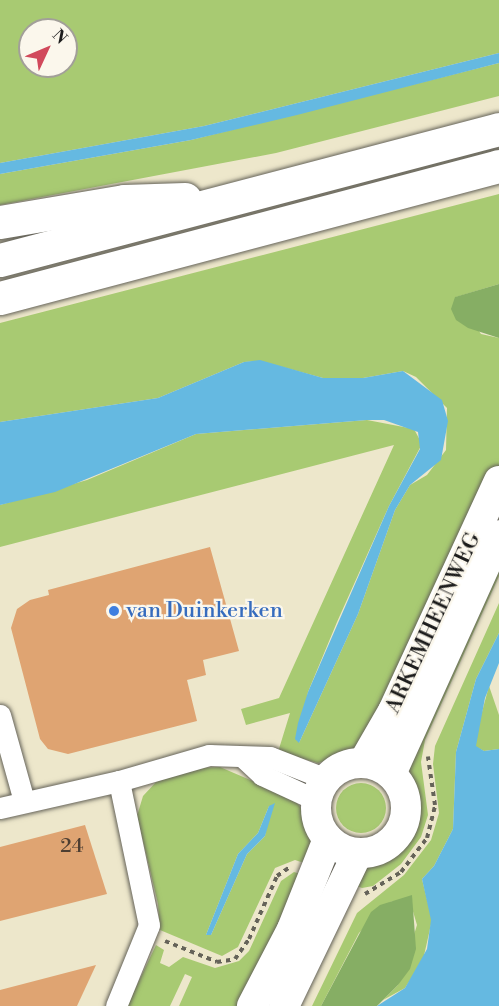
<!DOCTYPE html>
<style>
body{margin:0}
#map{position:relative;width:499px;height:1006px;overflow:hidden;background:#ede7cb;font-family:"Libre Bodoni",serif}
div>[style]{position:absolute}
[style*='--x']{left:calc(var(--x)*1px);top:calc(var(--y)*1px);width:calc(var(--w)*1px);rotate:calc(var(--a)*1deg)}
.green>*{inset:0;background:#a8ca72}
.round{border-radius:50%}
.forest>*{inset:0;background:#86ae64}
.water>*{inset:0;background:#65b9e1}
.building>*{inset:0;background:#dfa472}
.path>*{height:4px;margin-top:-2px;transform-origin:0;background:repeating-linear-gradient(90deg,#656359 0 4.5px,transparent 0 9px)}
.roads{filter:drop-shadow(0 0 2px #656359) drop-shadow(0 0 2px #656359)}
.street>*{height:21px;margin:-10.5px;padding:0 10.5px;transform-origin:10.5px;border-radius:10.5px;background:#fff}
.secondary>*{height:30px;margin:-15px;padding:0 15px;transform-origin:15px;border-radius:15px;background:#fff}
.secondary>.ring{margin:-15px;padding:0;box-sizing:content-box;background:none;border:30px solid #fff;border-radius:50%}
.highway>*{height:33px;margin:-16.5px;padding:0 16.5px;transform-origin:16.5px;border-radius:16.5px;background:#fff}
.dots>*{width:16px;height:16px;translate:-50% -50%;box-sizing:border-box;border:3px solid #fbf7ec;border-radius:50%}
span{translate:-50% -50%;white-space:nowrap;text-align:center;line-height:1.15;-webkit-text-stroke:4.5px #fbf7ec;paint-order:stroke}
.number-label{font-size:20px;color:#4d3e32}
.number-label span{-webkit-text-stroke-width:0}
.shop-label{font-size:22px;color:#366cbe}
.left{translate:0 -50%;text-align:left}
.street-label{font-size:22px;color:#1c1c1c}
.north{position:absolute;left:18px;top:18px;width:60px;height:60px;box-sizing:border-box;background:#fbf7ec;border:2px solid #a29f99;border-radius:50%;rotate:46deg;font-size:16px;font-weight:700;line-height:24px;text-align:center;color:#1c1c1c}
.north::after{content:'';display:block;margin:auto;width:21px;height:27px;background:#d1495b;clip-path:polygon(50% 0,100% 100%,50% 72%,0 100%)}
</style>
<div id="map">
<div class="green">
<i style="clip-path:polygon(evenodd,0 0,499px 0,499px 53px,204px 126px,0 163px,0 0,30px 30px,66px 30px,66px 66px,30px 66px,30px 30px)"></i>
<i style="clip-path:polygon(499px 63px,499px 96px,276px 153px,0 205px,0 174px,191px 140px)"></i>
<i style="clip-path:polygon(499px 194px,499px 284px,456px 297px,481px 334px,499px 338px,499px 466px,375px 732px,355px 751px,318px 763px,278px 752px,290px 713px,246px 725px,241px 709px,279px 698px,394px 445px,0 547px,0 505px,87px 480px,196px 434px,367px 420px,414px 429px,422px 444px,389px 506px,337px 622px,308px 692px,299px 743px,358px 614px,395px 510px,410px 485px,427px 475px,446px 450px,447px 408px,416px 377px,403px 371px,363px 378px,323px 378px,260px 361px,244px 362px,158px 398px,0 422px,0 323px)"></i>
<i style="clip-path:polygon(499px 550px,499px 576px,425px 740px,421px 762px,428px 815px,421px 837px,401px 864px,373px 886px,362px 888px,349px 883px,368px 866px,394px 855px,416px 823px,418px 805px,408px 764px)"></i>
<i style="clip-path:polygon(499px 603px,499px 633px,476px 679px,456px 752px,453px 829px,434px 866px,422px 879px,432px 920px,423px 960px,405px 988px,383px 1000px,398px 985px,417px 925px,412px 908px,401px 900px,390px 902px,359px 933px,321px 1006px,312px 1006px,357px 913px,404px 875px,431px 840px,439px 813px,433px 764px,435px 746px)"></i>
<i style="clip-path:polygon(489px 686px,499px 715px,499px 749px,484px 751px,476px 747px,476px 734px)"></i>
<i style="clip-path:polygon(evenodd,220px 767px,294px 799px,304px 812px,313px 839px,313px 866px,295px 860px,275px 868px,238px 947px,222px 956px,160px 930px,158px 904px,137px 816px,143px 796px,157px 781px,195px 768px,220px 767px,269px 806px,265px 836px,247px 854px,211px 935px,206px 935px,238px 854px,258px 833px,269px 806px)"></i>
<i class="round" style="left:336px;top:783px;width:50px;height:50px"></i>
<i style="clip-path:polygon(294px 872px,309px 877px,240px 1006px,179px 1006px,192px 977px,185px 974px,170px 1006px,127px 1006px,156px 945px,164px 950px,160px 963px,169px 967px,183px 957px,215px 968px,239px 961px,249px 951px,281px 881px)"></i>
</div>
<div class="forest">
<i style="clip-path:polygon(499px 284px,499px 338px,468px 328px,456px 320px,451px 309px,455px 297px)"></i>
<i style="clip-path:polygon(412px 895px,416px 949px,410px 969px,398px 985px,377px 1006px,321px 1006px,371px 912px,380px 905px)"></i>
</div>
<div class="water">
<i style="clip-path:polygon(499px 53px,499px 63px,297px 115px,191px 140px,0 174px,0 163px,204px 126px)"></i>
<i style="clip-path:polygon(260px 360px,323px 378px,363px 378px,403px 371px,442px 400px,448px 421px,441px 460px,410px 485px,395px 510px,358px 614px,299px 743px,295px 739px,298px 723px,308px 692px,389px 506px,420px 449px,418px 432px,384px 420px,367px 420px,196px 434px,55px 492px,0 505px,0 422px,158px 398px,244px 362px)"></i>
<i style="clip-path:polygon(499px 633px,499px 663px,485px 698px,476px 746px,484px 751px,499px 749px,499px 1006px,377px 1006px,405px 988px,427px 949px,431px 920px,422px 879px,434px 866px,453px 829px,456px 752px,476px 679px)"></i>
<i style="clip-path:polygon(275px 803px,265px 836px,247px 854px,211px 935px,206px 935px,238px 854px,258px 833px,269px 806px)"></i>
</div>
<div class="building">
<i style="clip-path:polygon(210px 547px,239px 651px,203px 660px,206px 675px,187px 680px,197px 721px,68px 754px,48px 749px,40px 739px,11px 628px,17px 609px,30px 600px,49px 595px,48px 590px)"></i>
<i style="clip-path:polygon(85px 825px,107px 894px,0 921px,0 847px)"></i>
<i style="clip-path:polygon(96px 965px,77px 1006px,0 1006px,0 990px)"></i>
</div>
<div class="path">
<i style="--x:365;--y:894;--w:42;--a:-31.4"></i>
<i style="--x:401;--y:872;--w:43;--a:-52.6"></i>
<i style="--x:427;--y:838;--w:34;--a:-76"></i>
<i style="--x:435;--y:805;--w:49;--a:-98.3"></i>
<i style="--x:165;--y:941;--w:56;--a:22"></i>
<i style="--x:217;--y:962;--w:18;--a:-9"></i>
<i style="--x:235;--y:959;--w:24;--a:-55"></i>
<i style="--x:249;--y:939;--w:69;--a:-66"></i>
<i style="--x:277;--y:876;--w:16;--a:-35"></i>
</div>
<div class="roads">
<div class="street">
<i style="--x:0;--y:715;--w:89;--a:74.4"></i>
<i style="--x:244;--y:758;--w:25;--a:43"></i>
<i style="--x:262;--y:775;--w:60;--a:24.8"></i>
<i style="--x:0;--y:808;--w:122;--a:-12.8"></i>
<i style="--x:119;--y:781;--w:94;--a:-16.1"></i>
<i style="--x:209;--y:755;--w:61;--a:1.9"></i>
<i style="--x:270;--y:757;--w:60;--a:21.4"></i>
<i style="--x:116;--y:1006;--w:87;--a:-67.8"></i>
<i style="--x:149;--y:925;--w:147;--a:-101.8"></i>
</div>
<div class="secondary">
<i class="ring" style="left:316px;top:763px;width:60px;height:60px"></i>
<i style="--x:363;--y:763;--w:60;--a:-60"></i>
<i style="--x:393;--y:711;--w:253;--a:-65.3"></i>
<i style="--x:391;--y:774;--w:262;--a:-65.7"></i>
<i style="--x:252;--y:1006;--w:87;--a:-62.5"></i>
<i style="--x:292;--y:929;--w:97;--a:-68.2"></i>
<i style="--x:284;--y:1006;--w:169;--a:-64.3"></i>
</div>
<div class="highway">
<i style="--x:0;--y:222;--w:126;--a:-9.6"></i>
<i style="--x:124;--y:201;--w:61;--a:-1.9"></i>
<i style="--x:0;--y:260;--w:516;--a:-14.71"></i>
<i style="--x:0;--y:298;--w:516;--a:-14.82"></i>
</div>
</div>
<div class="dots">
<i style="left:114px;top:611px;background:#3f7fe0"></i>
</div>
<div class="number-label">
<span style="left:72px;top:846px">24</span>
</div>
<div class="shop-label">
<span class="left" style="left:126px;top:611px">van Duinkerken</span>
</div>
<div class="street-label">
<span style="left:433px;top:623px;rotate:-65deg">ARKEMHEENWEG</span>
</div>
<div class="north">N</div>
</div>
